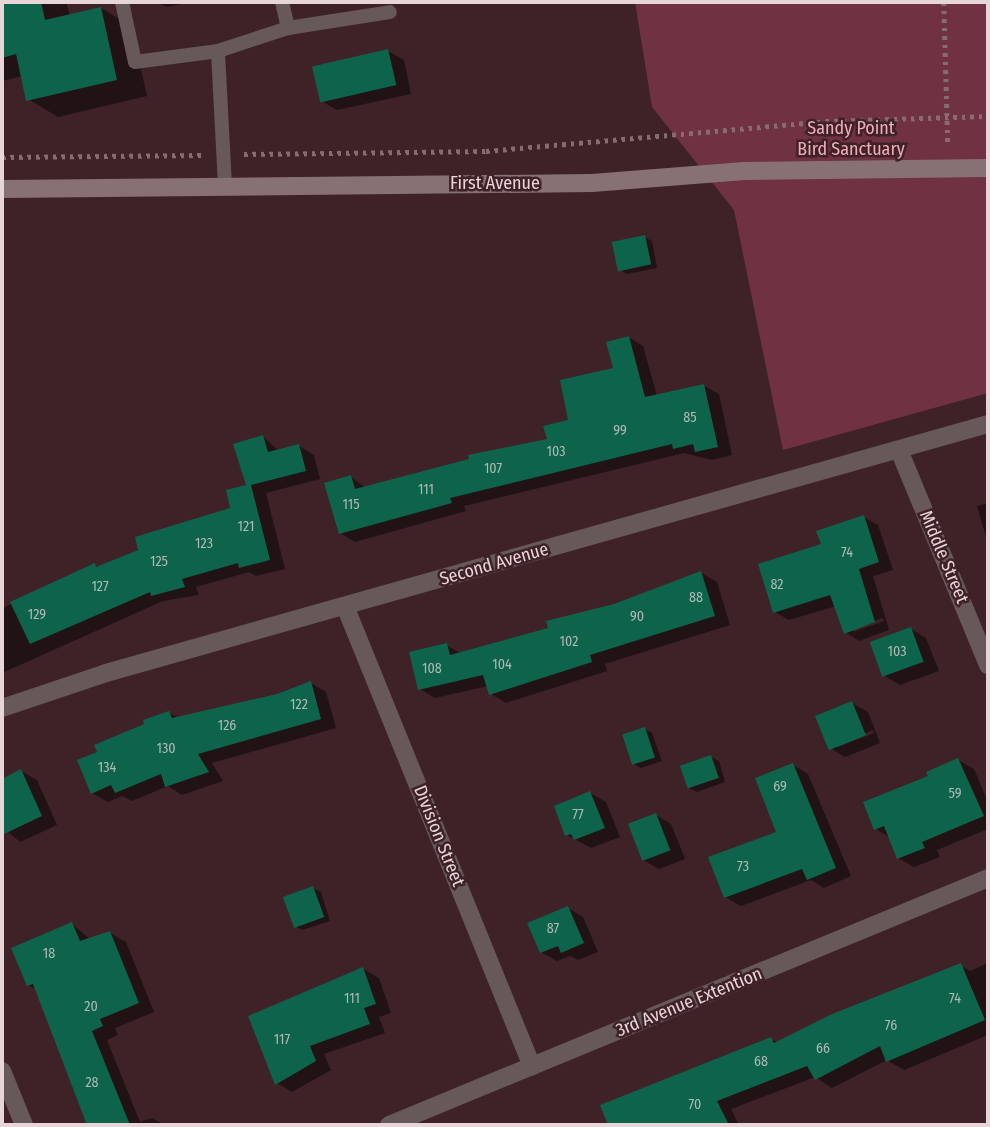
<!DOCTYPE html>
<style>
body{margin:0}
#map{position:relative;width:990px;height:1127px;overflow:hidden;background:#3e2228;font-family:"Fira Sans Condensed",sans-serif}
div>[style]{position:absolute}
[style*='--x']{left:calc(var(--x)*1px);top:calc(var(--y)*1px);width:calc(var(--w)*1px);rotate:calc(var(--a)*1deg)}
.green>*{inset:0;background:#703140}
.shadow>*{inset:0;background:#0007}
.building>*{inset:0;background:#0d644a;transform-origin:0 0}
.path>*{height:4.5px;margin-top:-2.25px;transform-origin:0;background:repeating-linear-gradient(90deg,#846c71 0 3.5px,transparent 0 8.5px)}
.lane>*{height:14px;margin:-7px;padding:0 7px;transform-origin:7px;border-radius:7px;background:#67585a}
.street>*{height:18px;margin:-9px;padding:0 9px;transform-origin:9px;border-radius:9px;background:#67585a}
.secondary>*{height:18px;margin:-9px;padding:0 9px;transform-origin:9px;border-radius:9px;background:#887174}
span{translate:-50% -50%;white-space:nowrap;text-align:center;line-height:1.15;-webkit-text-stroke:5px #3e2228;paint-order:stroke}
.number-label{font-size:14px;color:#b1b9b4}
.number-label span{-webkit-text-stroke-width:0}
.park-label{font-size:18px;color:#f2acb8}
.street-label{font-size:18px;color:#e8d5d8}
.frame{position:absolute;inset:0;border:4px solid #e8d5d8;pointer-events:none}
</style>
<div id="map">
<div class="green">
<i style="clip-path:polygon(635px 2px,988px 2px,988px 393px,783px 450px,734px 210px,652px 107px)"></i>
</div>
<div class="shadow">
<i style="clip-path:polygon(2px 2px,66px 2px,70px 16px,101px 8px,131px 26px,147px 96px,58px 117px,28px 99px,23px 76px,2px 81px)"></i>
<i style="clip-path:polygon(157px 2px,190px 2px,167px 7px)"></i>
<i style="clip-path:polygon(388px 51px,404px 60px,411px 94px,337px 110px,321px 101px)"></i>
<i style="clip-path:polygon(644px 237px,652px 241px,657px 268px,627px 274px,620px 270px)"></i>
<i style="clip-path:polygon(628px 337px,643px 346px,657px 396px,704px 386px,719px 394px,732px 455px,712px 460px,684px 453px,464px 506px,466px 511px,355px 542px,340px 533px,351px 477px,366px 488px,549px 440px,616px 370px)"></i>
<i style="clip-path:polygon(263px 437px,279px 451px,299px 446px,314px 455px,320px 479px,266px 493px,285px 569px,256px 576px,249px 572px,196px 587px,199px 595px,163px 601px,2px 673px,2px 608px,233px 509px,248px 486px)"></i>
<i style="clip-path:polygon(988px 503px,988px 544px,977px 506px)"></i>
<i style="clip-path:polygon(evenodd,863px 517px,878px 525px,893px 570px,873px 576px,889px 630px,859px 641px,845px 632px,836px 606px,789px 620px,775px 612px,863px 517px,883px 618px,884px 621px,853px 632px,853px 628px,883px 618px)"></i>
<i style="clip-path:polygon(701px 573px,717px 582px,730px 625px,605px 664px,607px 671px,506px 703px,491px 694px,488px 686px,435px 698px,420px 689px,446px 645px,462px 654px,550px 629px)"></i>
<i style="clip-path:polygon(911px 629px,926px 638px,939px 671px,900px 685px,885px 676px)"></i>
<i style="clip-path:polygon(311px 683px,326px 692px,336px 728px,212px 763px,223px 781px,182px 795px,168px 786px,132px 801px,122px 796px,108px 802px,92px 793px,99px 753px,169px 713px,179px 718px,277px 696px)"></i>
<i style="clip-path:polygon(evenodd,852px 703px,868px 712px,880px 743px,845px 757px,830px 748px,852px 703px,873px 730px,874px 733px,838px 747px,838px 744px,873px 730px)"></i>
<i style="clip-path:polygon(645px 729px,652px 733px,662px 761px,641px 768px,634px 764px)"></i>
<i style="clip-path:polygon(711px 757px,719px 761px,725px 782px,697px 792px,689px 788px)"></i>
<i style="clip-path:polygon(958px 760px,974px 769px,988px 802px,988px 829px,937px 850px,940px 857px,914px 867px,898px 858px,889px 837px,876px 829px,930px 777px)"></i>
<i style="clip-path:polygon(793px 765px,808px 774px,851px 876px,824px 888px,811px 880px,741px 906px,725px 897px,778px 833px)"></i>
<i style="clip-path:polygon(21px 771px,37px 780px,57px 825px,20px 842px,2px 827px,2px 781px)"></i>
<i style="clip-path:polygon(590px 793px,606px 802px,620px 837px,591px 848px,567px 835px)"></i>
<i style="clip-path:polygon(656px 815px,671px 824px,685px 859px,659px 869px,643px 860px)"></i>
<i style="clip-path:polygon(313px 888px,321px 892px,330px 921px,302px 930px,295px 926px)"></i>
<i style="clip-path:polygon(568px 908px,583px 917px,598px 952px,578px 960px,570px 956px,557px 961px,541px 952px)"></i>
<i style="clip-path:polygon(72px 924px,90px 939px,110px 933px,126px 942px,154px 1012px,115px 1028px,118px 1035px,107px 1040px,140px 1122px,152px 1118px,165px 1125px,88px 1125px,37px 990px,29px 985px)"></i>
<i style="clip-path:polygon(988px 963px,988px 1035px,904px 1070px,887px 1060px,832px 1088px,815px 1077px,731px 1109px,739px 1125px,610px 1125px,603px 1106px,771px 1039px,778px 1043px,960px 965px,970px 971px)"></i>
<i style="clip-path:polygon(363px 969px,379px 978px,391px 1013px,379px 1017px,385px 1033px,324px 1054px,331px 1070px,292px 1092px,277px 1083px)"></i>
</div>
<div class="building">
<i style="clip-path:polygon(2px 2px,41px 2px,45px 20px,101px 7px,117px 80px,26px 101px,16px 54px,2px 58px)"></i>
<i style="left:388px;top:49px;width:37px;height:78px;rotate:77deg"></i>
<i style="left:645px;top:235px;width:30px;height:34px;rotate:78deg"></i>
<i style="clip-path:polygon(629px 336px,645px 397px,704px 384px,718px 447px,695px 452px,693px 444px,673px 449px,672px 444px,450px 498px,452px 503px,339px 534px,324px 483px,351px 475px,355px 489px,469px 459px,468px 455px,547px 439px,543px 426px,568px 420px,560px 380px,613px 368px,606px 342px)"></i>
<i style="clip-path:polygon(263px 435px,268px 452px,299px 444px,306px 471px,251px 485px,270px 560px,239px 568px,238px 563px,182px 579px,185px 587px,151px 596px,150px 592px,30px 644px,10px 602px,95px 563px,96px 567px,138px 550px,135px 537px,230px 508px,226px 490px,246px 485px,233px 444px)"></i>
<i style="clip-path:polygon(864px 515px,879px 562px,859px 569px,875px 622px,844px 634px,830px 595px,773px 613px,758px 564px,821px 544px,816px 531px)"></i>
<i style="clip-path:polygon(701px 571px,715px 616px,590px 655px,592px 662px,489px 695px,483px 675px,418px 690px,409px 652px,447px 643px,450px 655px,548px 628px,546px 621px,614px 604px)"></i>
<i style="left:911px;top:627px;width:37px;height:44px;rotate:70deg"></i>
<i style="clip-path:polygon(311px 681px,321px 719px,198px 754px,209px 772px,165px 787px,161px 774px,115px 793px,111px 785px,91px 794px,77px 760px,97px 752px,94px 745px,144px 724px,143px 720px,169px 711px,172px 718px,277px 694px)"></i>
<i style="left:852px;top:701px;width:37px;height:40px;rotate:68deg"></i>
<i style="left:645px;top:727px;width:32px;height:24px;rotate:72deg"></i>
<i style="left:711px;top:755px;width:24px;height:33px;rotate:71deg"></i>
<i style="clip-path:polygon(958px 758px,984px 816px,922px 842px,925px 848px,897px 859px,884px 826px,874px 830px,863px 802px,928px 776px,926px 772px)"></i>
<i style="clip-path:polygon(793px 763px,836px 868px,807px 880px,802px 869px,724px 898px,708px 857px,776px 832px,755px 778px)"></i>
<i style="clip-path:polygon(21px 769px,42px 816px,2px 835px,2px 779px)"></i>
<i style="clip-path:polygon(590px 791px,605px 828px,574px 840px,571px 834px,565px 836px,554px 806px)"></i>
<i style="left:656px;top:813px;width:40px;height:30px;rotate:69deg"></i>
<i style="left:313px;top:886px;width:33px;height:32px;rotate:70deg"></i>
<i style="clip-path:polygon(568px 906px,584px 943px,561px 953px,558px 946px,540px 953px,527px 923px)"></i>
<i style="clip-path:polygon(72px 922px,80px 941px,110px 931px,139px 1003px,100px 1019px,103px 1026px,92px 1031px,130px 1125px,87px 1125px,33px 984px,27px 986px,11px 948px)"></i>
<i style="clip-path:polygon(961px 963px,985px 1020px,886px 1062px,880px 1046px,815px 1080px,807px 1066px,717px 1101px,729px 1125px,608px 1125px,600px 1105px,771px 1037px,774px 1043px,832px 1014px)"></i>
<i style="clip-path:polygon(363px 967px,376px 1004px,364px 1008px,370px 1024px,310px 1046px,316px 1061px,275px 1085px,248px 1016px)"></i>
</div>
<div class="path">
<i style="--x:944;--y:2;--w:142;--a:88.4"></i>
<i style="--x:244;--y:154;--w:242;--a:-0.7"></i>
<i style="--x:486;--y:151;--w:341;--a:-5"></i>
<i style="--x:826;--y:121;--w:162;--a:-1.8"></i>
<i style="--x:2;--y:157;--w:202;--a:-0.6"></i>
</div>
<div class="lane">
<i style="--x:122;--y:2;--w:61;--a:77.8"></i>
<i style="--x:135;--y:62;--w:84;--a:-7.5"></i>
<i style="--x:282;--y:2;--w:27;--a:77"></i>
<i style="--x:225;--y:186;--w:135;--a:-93"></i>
<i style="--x:218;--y:51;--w:74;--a:-18.2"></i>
<i style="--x:288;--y:28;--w:103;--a:-8.9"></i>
</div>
<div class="street">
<i style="--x:899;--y:450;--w:233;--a:67.5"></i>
<i style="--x:345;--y:606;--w:497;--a:67.9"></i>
<i style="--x:2;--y:708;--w:110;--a:-18.6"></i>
<i style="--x:106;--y:673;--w:916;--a:-15.77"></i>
<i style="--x:2;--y:1071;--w:58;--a:67.8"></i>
<i style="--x:389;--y:1125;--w:648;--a:-22.41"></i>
</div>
<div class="secondary">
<i style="--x:2;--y:189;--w:590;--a:-0.58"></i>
<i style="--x:592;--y:183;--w:153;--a:-4.5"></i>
<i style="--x:745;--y:171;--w:243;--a:-0.7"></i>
</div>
<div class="number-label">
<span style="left:690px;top:418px">85</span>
<span style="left:620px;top:431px">99</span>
<span style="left:556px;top:452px">103</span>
<span style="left:493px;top:469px">107</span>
<span style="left:426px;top:490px">111</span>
<span style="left:351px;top:505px">115</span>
<span style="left:246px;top:527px">121</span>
<span style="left:204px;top:544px">123</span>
<span style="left:847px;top:553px">74</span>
<span style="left:159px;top:562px">125</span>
<span style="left:777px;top:585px">82</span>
<span style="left:100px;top:587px">127</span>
<span style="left:696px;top:598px">88</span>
<span style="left:37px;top:615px">129</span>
<span style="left:637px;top:617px">90</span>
<span style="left:569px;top:642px">102</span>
<span style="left:897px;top:652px">103</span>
<span style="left:502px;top:665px">104</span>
<span style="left:432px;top:669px">108</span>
<span style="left:299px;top:705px">122</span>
<span style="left:227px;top:726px">126</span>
<span style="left:166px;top:749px">130</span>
<span style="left:107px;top:768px">134</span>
<span style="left:780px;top:787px">69</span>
<span style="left:955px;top:794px">59</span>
<span style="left:578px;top:815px">77</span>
<span style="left:743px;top:867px">73</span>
<span style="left:553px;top:929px">87</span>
<span style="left:49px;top:954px">18</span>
<span style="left:352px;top:999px">111</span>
<span style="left:955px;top:999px">74</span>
<span style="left:91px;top:1007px">20</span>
<span style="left:891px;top:1026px">76</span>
<span style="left:282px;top:1040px">117</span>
<span style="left:823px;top:1049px">66</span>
<span style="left:761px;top:1062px">68</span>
<span style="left:92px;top:1083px">28</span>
<span style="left:695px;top:1105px">70</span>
</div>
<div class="park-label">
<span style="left:851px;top:139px">Sandy Point<br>Bird Sanctuary</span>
</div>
<div class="street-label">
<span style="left:495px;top:183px">First Avenue</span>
<span style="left:944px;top:557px;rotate:67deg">Middle Street</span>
<span style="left:494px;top:564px;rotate:-16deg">Second Avenue</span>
<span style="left:439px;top:836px;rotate:68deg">Division Street</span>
<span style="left:689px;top:1002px;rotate:-22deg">3rd Avenue Extention</span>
</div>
<div class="frame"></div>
</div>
